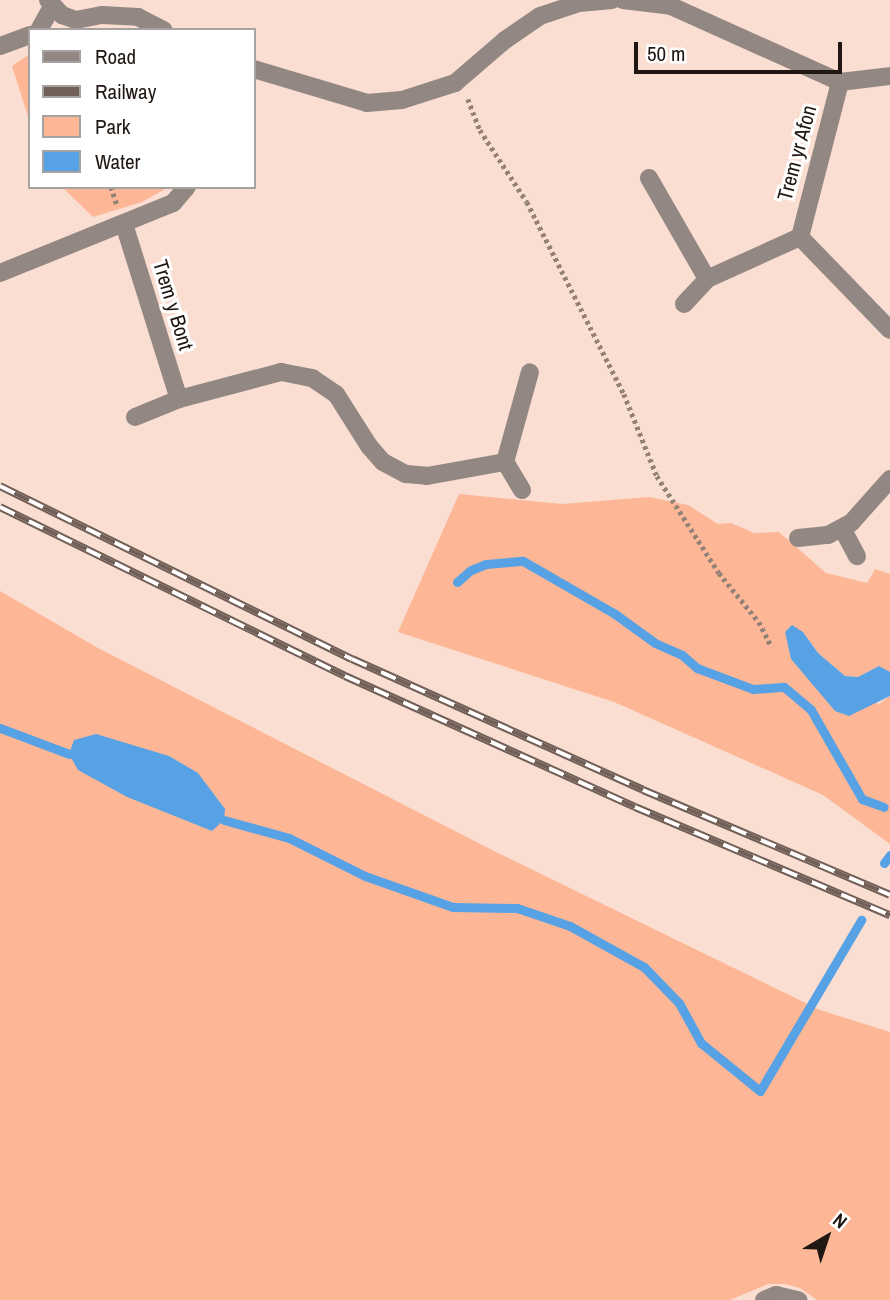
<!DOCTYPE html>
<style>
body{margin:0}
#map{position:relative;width:890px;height:1300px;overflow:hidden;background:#faded1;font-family:"Archivo Narrow",sans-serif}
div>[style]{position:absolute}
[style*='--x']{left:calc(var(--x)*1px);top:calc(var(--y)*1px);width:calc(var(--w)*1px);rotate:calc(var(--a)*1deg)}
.green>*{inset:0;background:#feb796}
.water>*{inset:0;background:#57a2e5}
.stream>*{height:9px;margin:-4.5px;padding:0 4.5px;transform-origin:4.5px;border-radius:4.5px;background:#57a2e5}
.path>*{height:4.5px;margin-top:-2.25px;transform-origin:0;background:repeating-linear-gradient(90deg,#948178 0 3.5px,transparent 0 7px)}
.minor>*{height:18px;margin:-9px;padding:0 9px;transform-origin:9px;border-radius:9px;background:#928782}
.rail>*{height:8px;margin-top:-4px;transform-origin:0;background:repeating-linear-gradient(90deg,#fff 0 16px,#706058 0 32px);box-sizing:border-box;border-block:2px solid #706058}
span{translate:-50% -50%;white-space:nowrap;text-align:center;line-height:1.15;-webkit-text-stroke:6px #fff;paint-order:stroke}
.street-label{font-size:21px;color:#201712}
.legend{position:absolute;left:28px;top:28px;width:228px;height:161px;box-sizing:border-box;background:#fff;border:2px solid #a6a2a0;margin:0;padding:9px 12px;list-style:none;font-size:21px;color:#201712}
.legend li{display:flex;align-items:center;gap:14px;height:35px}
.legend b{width:35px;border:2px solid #a6a2a0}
.north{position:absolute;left:792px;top:1202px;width:70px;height:70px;-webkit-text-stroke:5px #fff;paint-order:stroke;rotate:39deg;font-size:19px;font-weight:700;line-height:28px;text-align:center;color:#201712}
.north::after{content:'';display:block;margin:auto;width:24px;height:32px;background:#201712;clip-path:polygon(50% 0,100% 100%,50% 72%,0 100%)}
.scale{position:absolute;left:634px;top:42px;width:208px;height:32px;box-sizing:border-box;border:4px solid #201712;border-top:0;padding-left:9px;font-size:21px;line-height:24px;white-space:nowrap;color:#201712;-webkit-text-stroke:5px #fff;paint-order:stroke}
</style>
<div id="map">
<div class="green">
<i style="clip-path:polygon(30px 54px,30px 123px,12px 66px)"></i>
<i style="clip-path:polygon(62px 187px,169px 187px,142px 202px,93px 217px)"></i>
<i style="clip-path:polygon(459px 494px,562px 504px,649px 497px,688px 505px,718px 524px,731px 523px,754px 533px,779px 532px,826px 573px,867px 583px,875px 569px,890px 574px,890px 672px,879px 666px,858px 677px,845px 676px,818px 653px,803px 632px,791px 659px,812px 682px,879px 704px,890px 696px,890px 844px,823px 795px,614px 702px,398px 632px)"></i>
<i style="clip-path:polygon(0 591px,98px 648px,496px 852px,820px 1010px,890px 1032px,890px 1300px,817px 1300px,800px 1288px,785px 1284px,768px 1284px,730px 1300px,0 1300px)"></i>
</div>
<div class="water">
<i style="clip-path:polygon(792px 625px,803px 632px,818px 653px,845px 676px,858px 677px,879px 666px,890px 672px,890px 696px,849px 716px,835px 711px,791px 659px,785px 632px)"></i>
<i style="clip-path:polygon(96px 734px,169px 756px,198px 773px,225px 809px,224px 820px,212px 831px,127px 797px,78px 770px,69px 754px,74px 740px)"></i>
</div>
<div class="stream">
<i style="--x:457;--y:582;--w:18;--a:-41"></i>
<i style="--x:471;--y:570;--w:16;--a:-22"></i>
<i style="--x:486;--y:564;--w:37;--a:-5"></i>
<i style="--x:523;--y:561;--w:106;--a:29.9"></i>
<i style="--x:615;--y:614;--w:49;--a:35.9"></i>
<i style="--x:655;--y:643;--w:30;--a:24"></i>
<i style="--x:682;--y:655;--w:20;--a:41"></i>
<i style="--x:697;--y:668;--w:60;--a:20.6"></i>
<i style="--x:753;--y:689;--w:31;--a:-4"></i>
<i style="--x:784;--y:687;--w:35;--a:40"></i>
<i style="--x:811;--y:710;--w:103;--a:60.2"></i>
<i style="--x:862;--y:799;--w:23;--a:20"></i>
<i style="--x:0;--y:728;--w:74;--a:20.6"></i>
<i style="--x:224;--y:820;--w:67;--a:15.5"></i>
<i style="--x:289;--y:838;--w:85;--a:26.6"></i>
<i style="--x:365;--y:876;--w:93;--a:19.4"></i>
<i style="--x:453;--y:907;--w:64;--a:0.9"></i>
<i style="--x:517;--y:908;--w:56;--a:18.8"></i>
<i style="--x:570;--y:926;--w:85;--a:29"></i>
<i style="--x:644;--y:967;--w:50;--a:45.8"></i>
<i style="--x:679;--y:1003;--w:46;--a:61.2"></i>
<i style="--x:701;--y:1043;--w:76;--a:39.1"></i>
<i style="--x:760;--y:1091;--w:199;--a:-59.4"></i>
<i style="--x:884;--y:863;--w:10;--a:-53"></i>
</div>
<div class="path">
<i style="--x:468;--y:99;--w:33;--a:69"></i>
<i style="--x:480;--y:130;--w:86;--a:56.9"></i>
<i style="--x:527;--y:202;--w:215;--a:63.2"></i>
<i style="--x:624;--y:394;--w:88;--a:68.1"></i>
<i style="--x:657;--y:476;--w:115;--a:57.4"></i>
<i style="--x:719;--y:573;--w:63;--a:50.8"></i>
<i style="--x:759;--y:622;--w:28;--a:63"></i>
<i style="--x:111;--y:187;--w:18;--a:71"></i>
</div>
<div class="minor">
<i style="--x:48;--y:0;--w:21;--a:47"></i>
<i style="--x:62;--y:15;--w:15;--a:20"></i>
<i style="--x:76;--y:20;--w:26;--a:-11"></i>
<i style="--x:102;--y:15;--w:36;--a:3"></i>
<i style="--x:138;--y:17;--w:29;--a:27"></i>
<i style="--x:623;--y:0;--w:48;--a:7.1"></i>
<i style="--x:671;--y:6;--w:185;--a:24.2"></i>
<i style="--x:840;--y:82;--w:50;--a:-6.8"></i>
<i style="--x:39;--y:30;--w:26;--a:-61"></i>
<i style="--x:0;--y:46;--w:32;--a:-20"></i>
<i style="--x:254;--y:69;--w:118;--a:16.7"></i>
<i style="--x:367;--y:103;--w:35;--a:-5"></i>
<i style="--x:402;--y:100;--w:56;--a:-17.8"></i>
<i style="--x:455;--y:83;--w:66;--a:-40.7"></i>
<i style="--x:505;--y:40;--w:42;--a:-34.4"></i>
<i style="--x:540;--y:16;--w:41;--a:-18.4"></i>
<i style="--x:579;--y:3;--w:33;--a:-5"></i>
<i style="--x:649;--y:178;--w:116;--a:60.1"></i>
<i style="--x:707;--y:279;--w:102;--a:-24.3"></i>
<i style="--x:800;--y:237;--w:129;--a:45.9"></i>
<i style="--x:124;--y:224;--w:183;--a:72.6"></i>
<i style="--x:179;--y:399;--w:106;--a:-14.8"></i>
<i style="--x:281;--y:372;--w:32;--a:11"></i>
<i style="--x:312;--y:378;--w:29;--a:34"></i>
<i style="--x:336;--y:394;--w:62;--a:57.6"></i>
<i style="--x:369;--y:446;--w:21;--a:49"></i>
<i style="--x:383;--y:462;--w:26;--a:28"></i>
<i style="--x:406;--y:474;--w:21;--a:5"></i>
<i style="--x:427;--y:476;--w:79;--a:-10.2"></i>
<i style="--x:800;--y:237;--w:160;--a:-75.5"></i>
<i style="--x:0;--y:273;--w:187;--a:-22"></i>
<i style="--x:173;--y:203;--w:21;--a:-49"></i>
<i style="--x:684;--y:304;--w:34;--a:-47"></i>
<i style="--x:135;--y:417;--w:48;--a:-22.2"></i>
<i style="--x:522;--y:490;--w:33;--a:-121"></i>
<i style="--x:505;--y:462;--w:93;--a:-74.5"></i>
<i style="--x:842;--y:528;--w:32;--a:62"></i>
<i style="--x:798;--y:538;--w:30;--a:-6"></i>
<i style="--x:828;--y:535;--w:26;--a:-28"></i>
<i style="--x:851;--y:523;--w:59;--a:-48.4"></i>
<i style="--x:764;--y:1300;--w:13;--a:-23"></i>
<i style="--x:776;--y:1295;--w:23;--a:13"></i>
</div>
<div class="rail">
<i style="--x:0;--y:486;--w:392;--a:26.2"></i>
<i style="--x:352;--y:659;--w:319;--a:24.2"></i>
<i style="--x:643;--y:790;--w:268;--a:23"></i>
<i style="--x:0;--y:507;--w:384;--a:26.1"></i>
<i style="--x:345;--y:676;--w:318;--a:24.3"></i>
<i style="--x:635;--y:807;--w:277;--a:23"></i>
</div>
<div class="street-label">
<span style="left:797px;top:153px;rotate:-75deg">Trem yr Afon</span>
<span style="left:173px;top:305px;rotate:73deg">Trem y Bont</span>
</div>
<ul class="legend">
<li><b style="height:9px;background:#928782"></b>Road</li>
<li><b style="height:9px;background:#706058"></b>Railway</li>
<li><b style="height:19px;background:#feb796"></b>Park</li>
<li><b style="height:19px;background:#57a2e5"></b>Water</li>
</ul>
<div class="north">N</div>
<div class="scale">50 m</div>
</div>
